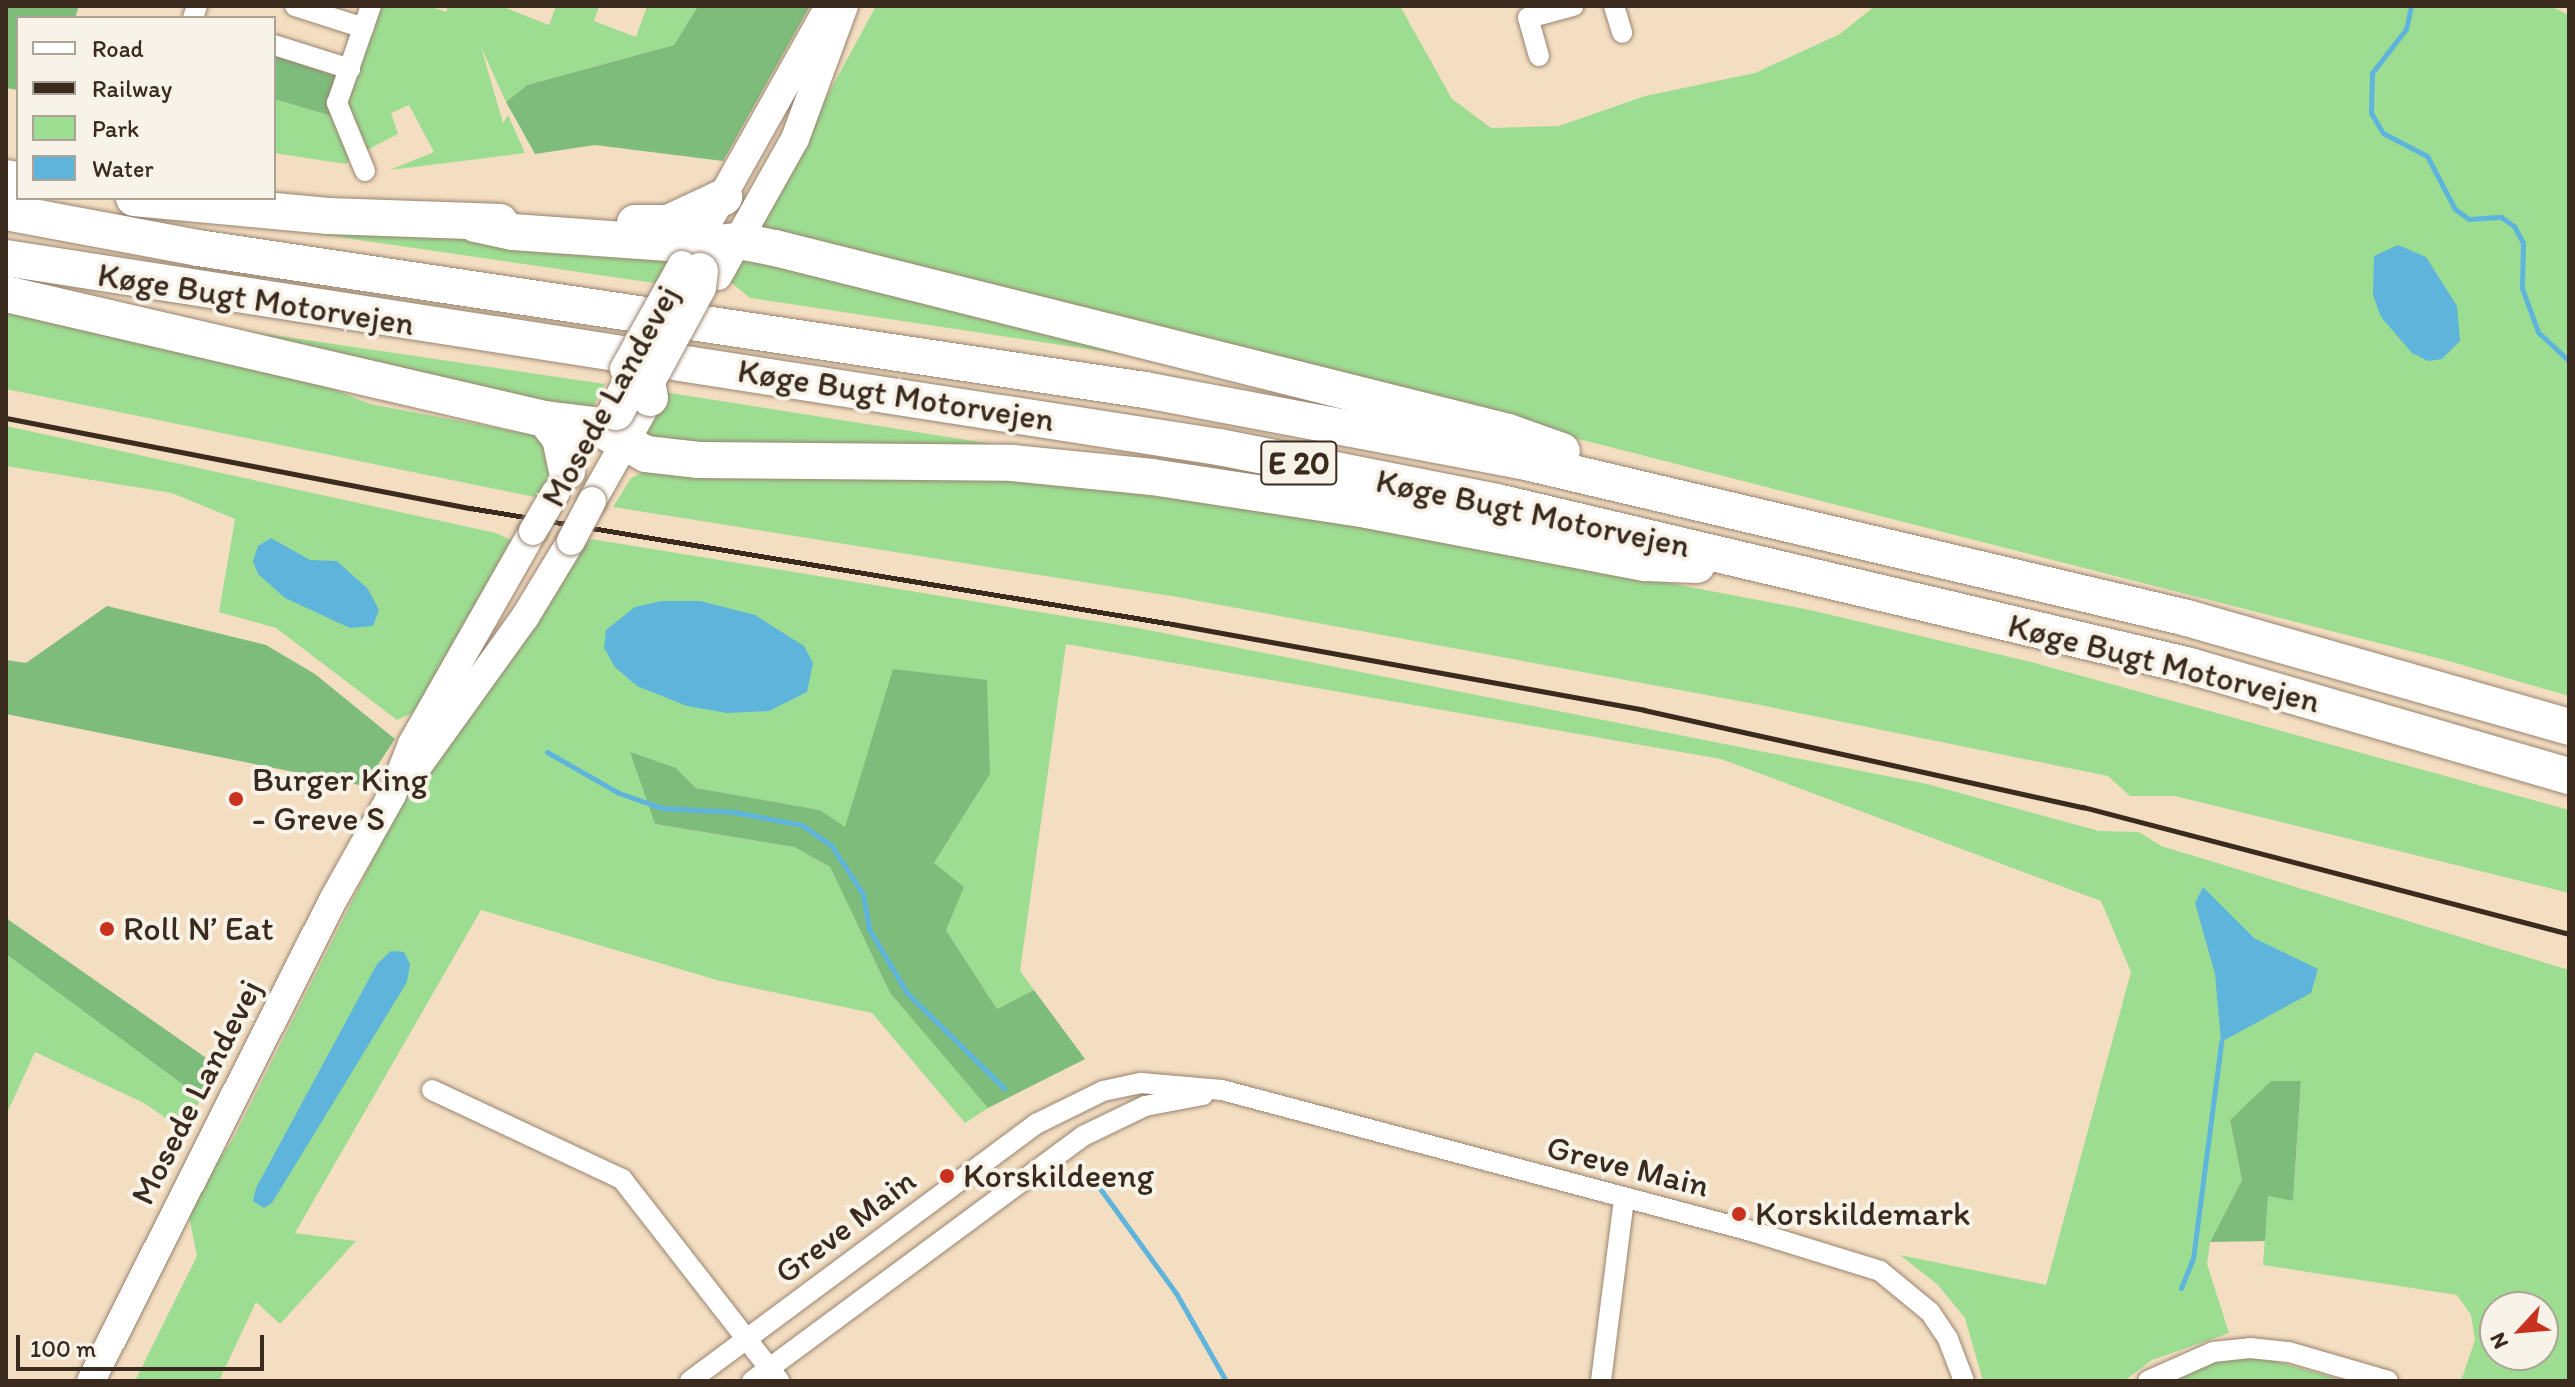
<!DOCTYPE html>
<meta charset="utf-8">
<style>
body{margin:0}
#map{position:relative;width:2575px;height:1387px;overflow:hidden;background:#f4dec2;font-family:Itim,sans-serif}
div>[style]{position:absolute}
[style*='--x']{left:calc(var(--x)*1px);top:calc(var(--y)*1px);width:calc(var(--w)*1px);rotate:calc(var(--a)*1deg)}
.green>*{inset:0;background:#9ddd92}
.forest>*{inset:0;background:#7ebc7c}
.water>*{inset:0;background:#5fb4db}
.stream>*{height:5px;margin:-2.5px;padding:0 2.5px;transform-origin:2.5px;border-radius:2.5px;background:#5fb4db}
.roads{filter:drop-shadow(0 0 2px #988470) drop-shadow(0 0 2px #988470)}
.street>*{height:20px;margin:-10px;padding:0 10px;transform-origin:10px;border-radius:10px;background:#fff}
.secondary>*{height:28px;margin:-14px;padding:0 14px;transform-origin:14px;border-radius:14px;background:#fff}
.highway>*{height:36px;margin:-18px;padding:0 18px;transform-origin:18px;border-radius:18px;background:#fff}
.rail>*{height:5px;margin:-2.5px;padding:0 2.5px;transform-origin:2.5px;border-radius:2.5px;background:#3b2a1e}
.bridges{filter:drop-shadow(0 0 2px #988470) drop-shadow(0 0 2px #988470)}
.secondary-bridge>*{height:28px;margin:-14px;padding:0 14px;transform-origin:14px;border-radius:14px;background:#fff}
.highway-bridge>*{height:36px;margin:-18px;padding:0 18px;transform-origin:18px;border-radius:18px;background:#fff}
.dots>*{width:22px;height:22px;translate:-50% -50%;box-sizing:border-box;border:4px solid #f7f3e8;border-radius:50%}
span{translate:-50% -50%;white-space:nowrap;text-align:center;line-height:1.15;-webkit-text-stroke:8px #f7f3e8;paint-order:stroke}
.shield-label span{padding:2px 6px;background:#f7f3e8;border:2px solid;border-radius:6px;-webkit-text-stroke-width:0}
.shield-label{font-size:32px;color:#3b2a1e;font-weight:700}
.street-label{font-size:34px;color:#3b2a1e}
.poi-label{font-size:34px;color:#3b2a1e}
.left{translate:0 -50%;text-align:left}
.frame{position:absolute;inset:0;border:8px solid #3b2a1e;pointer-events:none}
.legend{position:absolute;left:16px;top:16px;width:260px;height:184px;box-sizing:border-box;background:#f7f3e8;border:2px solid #aca397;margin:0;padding:10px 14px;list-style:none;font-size:24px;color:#3b2a1e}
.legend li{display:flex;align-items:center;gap:16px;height:40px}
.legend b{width:40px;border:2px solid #aca397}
.north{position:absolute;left:2479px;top:1291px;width:80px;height:80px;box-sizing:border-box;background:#f7f3e8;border:2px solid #aca397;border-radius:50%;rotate:244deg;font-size:22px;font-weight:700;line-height:32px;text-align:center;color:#3b2a1e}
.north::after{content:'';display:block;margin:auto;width:28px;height:36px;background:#c8321e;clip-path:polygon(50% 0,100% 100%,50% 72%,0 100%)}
.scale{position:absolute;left:16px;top:1335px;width:248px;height:36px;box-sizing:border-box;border:4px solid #3b2a1e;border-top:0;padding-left:10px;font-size:24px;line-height:28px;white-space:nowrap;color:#3b2a1e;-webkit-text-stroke:6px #f7f3e8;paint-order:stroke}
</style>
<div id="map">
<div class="green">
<i style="clip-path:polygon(380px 6px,429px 6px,446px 12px,448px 6px,501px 6px,549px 25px,556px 6px,599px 6px,594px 21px,636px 37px,647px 6px,698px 6px,674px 45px,527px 85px,506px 102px,481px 47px,503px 123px,508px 115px,525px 153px,390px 170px,434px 152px,409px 105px,391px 113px,398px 134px,367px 150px,347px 105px)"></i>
<i style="clip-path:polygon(876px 6px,1400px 6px,1452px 99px,1491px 128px,1559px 126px,1645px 96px,1755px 73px,1840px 34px,1875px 6px,2550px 6px,2569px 15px,2569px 696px,2449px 661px,755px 229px)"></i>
<i style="clip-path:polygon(274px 99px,335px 117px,354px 155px,346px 164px,274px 153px)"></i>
<i style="clip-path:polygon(229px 221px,653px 249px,673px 262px,661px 284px)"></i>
<i style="clip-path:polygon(745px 251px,1214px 368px,750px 298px,728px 280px)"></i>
<i style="clip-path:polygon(6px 310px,311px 380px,370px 404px,544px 437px,556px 451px,545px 489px,540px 498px,6px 389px)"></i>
<i style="clip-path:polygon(171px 320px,605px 384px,589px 415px)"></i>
<i style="clip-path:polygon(664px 392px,1139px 467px,703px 453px,643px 439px)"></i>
<i style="clip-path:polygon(6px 426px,496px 533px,517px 543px,419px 710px,397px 720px,276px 628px,219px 612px,235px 519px,172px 493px,6px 466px)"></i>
<i style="clip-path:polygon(651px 468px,990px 476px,1314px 515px,1810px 610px,2031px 662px,2569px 810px,2569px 893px,2175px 796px,2130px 796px,2108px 776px,1750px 703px,1177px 597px,613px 507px,631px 478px)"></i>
<i style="clip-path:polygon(evenodd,591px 539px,1138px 628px,1927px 784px,2099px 831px,2139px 832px,2161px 846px,2569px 970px,2569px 1381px,2461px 1381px,2475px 1340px,2471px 1315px,2457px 1295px,2263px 1265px,2268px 1195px,2293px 1201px,2301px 1082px,2272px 1081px,2230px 1120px,2242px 1180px,2210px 1242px,2207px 1264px,2229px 1333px,2152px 1360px,2124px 1381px,1983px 1381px,1965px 1318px,1938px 1285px,1900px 1255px,2046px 1285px,2131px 972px,2101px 901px,1721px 759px,1066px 644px,1020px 971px,1034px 990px,997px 1009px,946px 930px,934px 863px,990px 774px,845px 828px,819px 810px,696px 788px,676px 768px,655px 824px,794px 847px,830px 867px,890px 993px,988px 1108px,965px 1123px,872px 1013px,720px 981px,481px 910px,295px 1233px,356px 1241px,280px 1324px,256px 1302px,219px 1381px,135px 1381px,197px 1256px,187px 1207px,233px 1139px,404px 797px,591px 539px,2495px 1307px,2543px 1307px,2543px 1355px,2495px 1355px,2495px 1307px)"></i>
<i style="clip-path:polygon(6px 954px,201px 1098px,185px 1131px,144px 1103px,35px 1052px,6px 1115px)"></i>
<i style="clip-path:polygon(2257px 1356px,2346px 1381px,2170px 1381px,2215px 1359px)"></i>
</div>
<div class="forest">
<i style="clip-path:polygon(6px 6px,79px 6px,75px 18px,18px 18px,18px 90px,6px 88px)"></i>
<i style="clip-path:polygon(698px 6px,810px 6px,723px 161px,595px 145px,535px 154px,506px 102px,527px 85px,674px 45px)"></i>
<i style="clip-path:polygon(274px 55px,336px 76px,335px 117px,274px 99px)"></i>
<i style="clip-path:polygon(107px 606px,266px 645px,315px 674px,395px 739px,364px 786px,6px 714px,6px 660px,26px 663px)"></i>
<i style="clip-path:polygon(893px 669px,987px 680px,990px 774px,934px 863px,964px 887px,946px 930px,997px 1009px,1034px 990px,1085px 1059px,988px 1108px,890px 993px,830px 867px,794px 847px,655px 824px,630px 752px,676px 768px,696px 788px,820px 810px,845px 827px)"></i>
<i style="clip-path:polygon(6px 918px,222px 1069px,201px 1098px,6px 954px)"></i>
<i style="clip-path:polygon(2271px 1081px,2301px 1081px,2293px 1201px,2268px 1196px,2265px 1241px,2210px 1242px,2242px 1180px,2230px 1120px)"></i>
</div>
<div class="water">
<i style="clip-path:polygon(2398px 245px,2426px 257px,2457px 306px,2460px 341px,2442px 359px,2428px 361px,2412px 353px,2381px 317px,2373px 295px,2374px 256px)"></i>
<i style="clip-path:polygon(271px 538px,310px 560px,337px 561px,368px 589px,379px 610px,373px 626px,350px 628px,285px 598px,258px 574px,253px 561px,258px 546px)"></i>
<i style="clip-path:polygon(662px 601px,700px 601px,755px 615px,804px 646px,813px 663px,807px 692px,769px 711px,727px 713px,687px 706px,637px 686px,615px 667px,604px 648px,606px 630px,635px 607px)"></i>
<i style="clip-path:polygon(2203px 887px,2254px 938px,2318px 969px,2311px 993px,2221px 1042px,2215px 974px,2195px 903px)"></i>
<i style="clip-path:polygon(391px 951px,404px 952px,410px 964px,407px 982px,272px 1203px,264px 1208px,253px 1201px,256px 1188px,377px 964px)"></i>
</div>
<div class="stream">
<i style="--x:2411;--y:6;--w:24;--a:102"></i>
<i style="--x:2406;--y:29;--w:56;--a:127.7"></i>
<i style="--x:2372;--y:73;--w:40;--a:91.4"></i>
<i style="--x:2371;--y:113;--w:23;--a:59"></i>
<i style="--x:2383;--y:133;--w:50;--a:27.6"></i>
<i style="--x:2427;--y:156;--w:60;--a:62.2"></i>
<i style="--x:2455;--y:209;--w:17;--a:36"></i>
<i style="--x:2469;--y:219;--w:32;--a:-4"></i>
<i style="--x:2501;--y:217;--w:16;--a:35"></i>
<i style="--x:2514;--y:226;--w:19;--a:62"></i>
<i style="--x:2523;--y:243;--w:45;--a:91.3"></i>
<i style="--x:2522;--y:288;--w:47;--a:70"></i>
<i style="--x:2538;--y:332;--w:42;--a:43.1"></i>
<i style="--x:547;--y:752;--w:83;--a:29.7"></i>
<i style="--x:619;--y:793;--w:46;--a:19.2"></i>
<i style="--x:662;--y:808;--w:72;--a:3.2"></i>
<i style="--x:734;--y:812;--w:69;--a:10.8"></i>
<i style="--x:802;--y:825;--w:35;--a:35"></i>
<i style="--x:831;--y:845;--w:59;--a:56.9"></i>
<i style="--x:863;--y:894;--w:36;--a:80"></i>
<i style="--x:869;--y:929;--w:74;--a:59.3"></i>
<i style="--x:907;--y:993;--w:136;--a:44.4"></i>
<i style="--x:1088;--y:1172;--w:150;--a:54"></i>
<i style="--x:1176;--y:1293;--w:101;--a:60.4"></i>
<i style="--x:2181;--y:1288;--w:31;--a:-68"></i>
<i style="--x:2193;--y:1259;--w:219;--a:-82.6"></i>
</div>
<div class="roads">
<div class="street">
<i style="--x:295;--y:6;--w:72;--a:17.7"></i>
<i style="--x:1614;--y:6;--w:28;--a:73"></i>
<i style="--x:193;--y:18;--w:13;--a:-72"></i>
<i style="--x:274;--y:45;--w:80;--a:17.5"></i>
<i style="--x:1539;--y:56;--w:40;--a:-106"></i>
<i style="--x:1528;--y:18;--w:47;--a:-14.9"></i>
<i style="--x:365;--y:171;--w:74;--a:-112.4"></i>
<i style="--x:337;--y:103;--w:103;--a:-70.7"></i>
<i style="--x:432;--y:1090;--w:210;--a:25.1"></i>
<i style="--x:622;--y:1179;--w:256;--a:52.1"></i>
<i style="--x:690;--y:1381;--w:431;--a:-36.6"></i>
<i style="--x:1036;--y:1124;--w:75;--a:-26.2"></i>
<i style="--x:1103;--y:1091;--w:39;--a:-12"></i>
<i style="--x:1141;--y:1083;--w:81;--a:4.9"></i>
<i style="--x:1222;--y:1090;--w:547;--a:14.92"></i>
<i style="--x:1751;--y:1231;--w:135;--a:17.2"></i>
<i style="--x:1880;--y:1271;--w:65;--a:39.4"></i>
<i style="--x:1930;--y:1312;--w:32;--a:56"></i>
<i style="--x:1948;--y:1339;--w:45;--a:69.1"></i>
<i style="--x:752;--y:1381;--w:412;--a:-36.5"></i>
<i style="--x:1083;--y:1136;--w:69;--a:-25.8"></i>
<i style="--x:1145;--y:1106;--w:59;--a:-10.7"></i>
<i style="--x:1601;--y:1381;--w:183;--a:-82.8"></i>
<i style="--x:2148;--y:1381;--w:71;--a:-24"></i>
<i style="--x:2213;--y:1352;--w:37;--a:-6"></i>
<i style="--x:2250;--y:1348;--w:39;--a:6"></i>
<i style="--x:2289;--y:1352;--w:103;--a:16.3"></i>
</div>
<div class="secondary">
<i style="--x:712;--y:215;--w:227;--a:-60.7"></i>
<i style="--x:718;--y:276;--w:157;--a:-60.7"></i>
<i style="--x:795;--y:139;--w:142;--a:-69.8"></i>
<i style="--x:592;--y:501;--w:118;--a:-60.6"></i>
<i style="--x:410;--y:777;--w:197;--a:-54.3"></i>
<i style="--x:525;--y:617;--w:89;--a:-58.8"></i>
<i style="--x:91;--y:1381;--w:538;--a:-63.29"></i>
<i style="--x:333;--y:900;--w:120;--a:-60.7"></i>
<i style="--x:392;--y:795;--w:55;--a:-68.6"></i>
<i style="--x:412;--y:744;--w:245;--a:-60.4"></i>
</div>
<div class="highway">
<i style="--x:6;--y:178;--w:12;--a:9"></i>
<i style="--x:134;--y:198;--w:195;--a:5.3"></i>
<i style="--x:328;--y:216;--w:172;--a:2"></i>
<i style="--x:6;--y:212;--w:195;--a:10.6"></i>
<i style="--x:198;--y:248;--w:958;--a:8.53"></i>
<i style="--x:1145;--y:390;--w:392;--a:10.7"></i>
<i style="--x:1530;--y:463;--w:675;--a:13.27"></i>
<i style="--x:2187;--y:618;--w:397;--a:15.9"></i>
<i style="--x:635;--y:223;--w:33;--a:0"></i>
<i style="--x:668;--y:223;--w:62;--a:-24.9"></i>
<i style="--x:475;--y:224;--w:39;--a:12"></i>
<i style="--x:513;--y:232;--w:180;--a:4.1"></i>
<i style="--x:693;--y:245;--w:46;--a:-5"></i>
<i style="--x:739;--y:241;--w:37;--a:11"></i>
<i style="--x:775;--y:248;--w:756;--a:14.09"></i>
<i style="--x:1508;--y:432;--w:57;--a:19.4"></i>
<i style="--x:6;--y:258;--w:1228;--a:8.86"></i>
<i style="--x:1219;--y:447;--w:283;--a:11.2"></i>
<i style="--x:1497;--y:502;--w:712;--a:13.31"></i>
<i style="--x:2190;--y:666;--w:395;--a:16.2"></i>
<i style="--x:6;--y:294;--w:553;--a:13.06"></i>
<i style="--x:545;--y:419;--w:48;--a:7.1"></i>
<i style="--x:593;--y:425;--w:60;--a:28.7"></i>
<i style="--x:646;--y:454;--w:53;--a:6.5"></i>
<i style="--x:699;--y:460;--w:313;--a:0.5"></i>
<i style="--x:1012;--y:463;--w:141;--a:5.7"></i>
<i style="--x:1152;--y:477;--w:218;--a:8.7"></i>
<i style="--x:1367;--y:510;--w:284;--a:10.8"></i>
<i style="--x:1646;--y:563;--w:51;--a:2.2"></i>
<i style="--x:545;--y:419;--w:24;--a:52"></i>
<i style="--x:560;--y:438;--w:34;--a:78"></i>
</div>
</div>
<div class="rail">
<i style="--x:6;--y:418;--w:473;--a:11"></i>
<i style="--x:470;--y:508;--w:712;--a:9.38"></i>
<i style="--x:1172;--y:624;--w:480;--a:10.3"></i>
<i style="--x:1644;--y:710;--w:450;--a:12.5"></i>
<i style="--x:2083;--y:807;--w:502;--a:14.64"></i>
</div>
<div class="bridges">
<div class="secondary-bridge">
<i style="--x:624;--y:369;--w:119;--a:-60.9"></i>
<i style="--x:533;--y:531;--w:45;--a:-59.5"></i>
<i style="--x:571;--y:541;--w:45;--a:-62.3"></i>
</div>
<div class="highway-bridge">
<i style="--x:650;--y:398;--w:17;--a:-100"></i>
<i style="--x:647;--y:381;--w:107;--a:-61.5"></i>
<i style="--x:698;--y:287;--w:16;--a:-83"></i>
<i style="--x:616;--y:412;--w:64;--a:-63"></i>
</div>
</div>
<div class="dots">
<i style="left:236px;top:799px;background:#c8321e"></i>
<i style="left:107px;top:929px;background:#c8321e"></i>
<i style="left:947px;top:1176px;background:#c8321e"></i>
<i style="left:1739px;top:1214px;background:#c8321e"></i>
</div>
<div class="shield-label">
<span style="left:1299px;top:463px">E 20</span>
</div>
<div class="street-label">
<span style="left:256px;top:299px;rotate:9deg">Køge Bugt Motorvejen</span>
<span style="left:896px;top:395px;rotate:9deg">Køge Bugt Motorvejen</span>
<span style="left:610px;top:396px;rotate:-61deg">Mosede Landevej</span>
<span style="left:1533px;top:513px;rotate:12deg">Køge Bugt Motorvejen</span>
<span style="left:2164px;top:663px;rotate:14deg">Køge Bugt Motorvejen</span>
<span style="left:196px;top:1092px;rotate:-63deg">Mosede Landevej</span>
<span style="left:1628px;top:1166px;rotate:14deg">Greve Main</span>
<span style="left:845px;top:1226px;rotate:-37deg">Greve Main</span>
</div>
<div class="poi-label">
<span class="left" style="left:252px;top:799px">Burger King<br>- Greve S</span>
<span class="left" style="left:123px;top:929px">Roll N’ Eat</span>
<span class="left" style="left:963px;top:1176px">Korskildeeng</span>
<span class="left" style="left:1755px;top:1214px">Korskildemark</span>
</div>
<div class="frame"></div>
<ul class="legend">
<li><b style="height:10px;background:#fff"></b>Road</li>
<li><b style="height:10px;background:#3b2a1e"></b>Railway</li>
<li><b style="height:22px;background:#9ddd92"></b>Park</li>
<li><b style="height:22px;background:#5fb4db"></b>Water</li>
</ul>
<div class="north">N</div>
<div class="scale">100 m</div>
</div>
